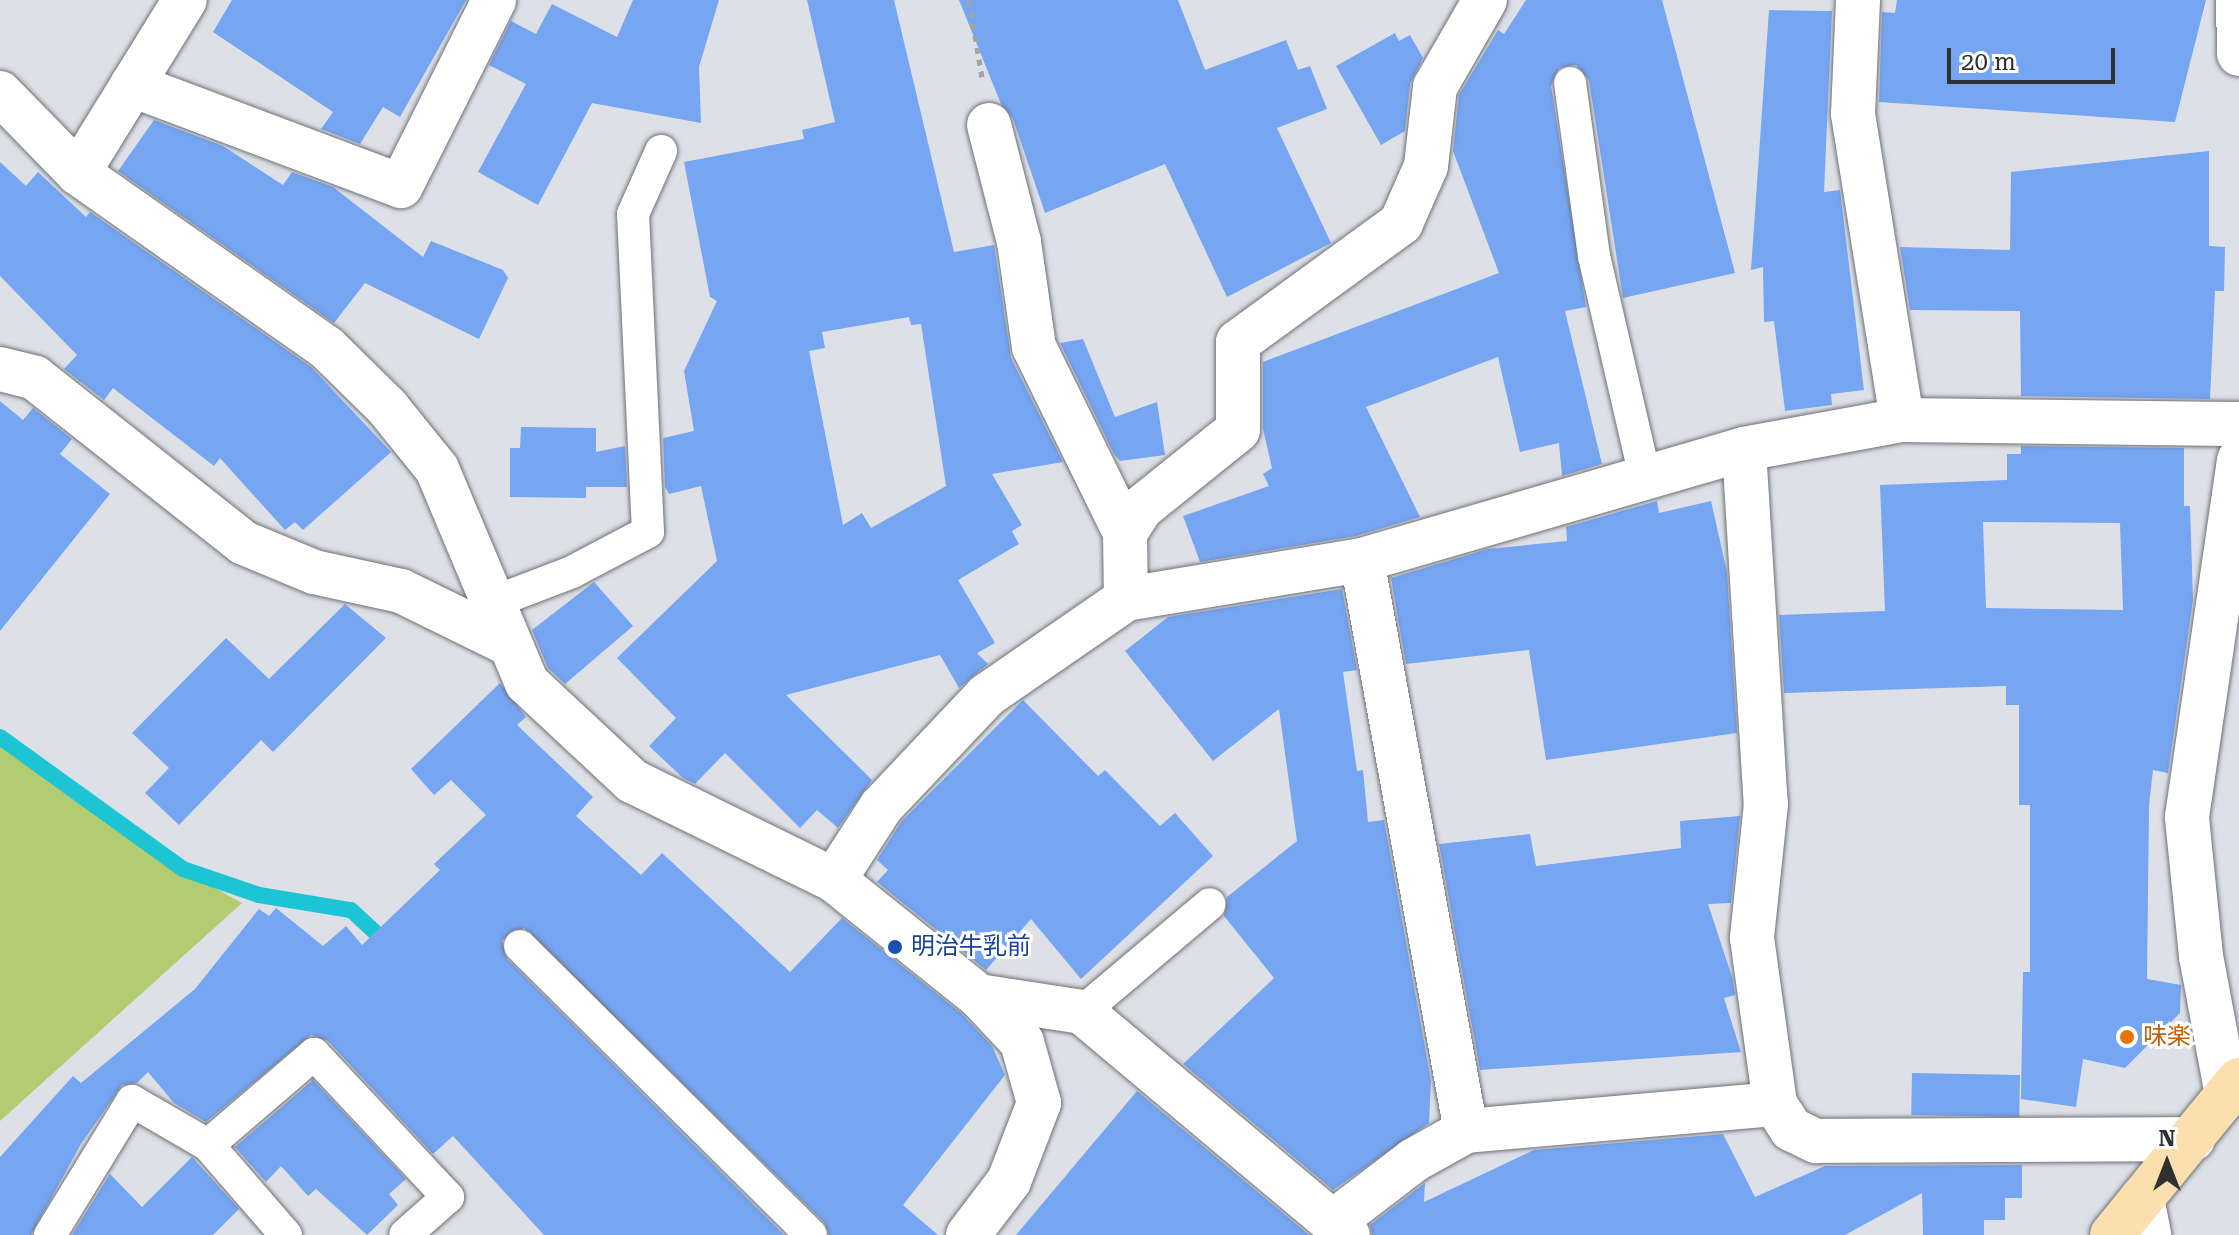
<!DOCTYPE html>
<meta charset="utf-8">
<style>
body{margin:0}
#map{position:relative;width:2239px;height:1235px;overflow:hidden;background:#dde1e7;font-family:"Roboto Serif","Noto Sans JP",serif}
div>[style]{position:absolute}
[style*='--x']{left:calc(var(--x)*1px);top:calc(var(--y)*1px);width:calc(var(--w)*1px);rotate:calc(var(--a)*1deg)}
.green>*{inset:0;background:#b1cc71}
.stream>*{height:16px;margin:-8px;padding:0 8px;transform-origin:8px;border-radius:8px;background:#1dc4d4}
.building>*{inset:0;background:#76a5f2;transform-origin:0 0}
.path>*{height:5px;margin-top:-2.5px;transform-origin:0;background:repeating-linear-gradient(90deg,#a0a3a8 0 6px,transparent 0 12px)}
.roads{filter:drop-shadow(0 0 2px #6e7177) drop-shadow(0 0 2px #6e7177)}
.service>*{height:32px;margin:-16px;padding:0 16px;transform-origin:16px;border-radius:16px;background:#fff}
.minor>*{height:44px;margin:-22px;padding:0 22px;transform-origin:22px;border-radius:22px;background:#fff}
.primary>*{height:44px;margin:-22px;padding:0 22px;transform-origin:22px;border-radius:22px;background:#fcdfae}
.dots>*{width:22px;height:22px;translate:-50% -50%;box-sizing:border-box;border:4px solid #fff;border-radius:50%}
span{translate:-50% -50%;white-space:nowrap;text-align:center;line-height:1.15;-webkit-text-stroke:6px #fff;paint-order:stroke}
.transit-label{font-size:24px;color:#164399}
.left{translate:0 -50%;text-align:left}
.food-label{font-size:24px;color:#c56008}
.north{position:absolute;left:2127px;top:1123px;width:80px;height:80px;-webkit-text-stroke:6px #fff;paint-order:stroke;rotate:0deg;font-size:22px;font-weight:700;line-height:32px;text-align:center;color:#2e3032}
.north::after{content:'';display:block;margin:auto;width:28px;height:36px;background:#2e3032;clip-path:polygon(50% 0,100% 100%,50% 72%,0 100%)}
.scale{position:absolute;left:1947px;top:48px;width:168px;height:36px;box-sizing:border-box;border:4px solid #2e3032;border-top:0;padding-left:10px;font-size:24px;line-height:28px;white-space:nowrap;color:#2e3032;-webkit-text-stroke:6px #fff;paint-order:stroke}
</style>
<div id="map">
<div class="green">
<i style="clip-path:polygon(0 743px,173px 865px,242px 903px,0 1121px)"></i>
</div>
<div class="stream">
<i style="--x:0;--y:737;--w:226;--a:35.8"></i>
<i style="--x:183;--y:869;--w:80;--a:18.9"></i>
<i style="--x:259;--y:895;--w:93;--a:9.3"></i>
<i style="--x:351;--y:910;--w:54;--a:42.8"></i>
</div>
<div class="building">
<i style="clip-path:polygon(232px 0,466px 0,400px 117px,383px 107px,360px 144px,321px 129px,333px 112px,213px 32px)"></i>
<i style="clip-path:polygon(633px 0,719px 0,699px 67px,701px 123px,592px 103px,538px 205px,478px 172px,526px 84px,489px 65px,511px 21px,536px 34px,552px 4px,617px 37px)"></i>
<i style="clip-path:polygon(evenodd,807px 0,894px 0,954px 252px,994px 245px,1011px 358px,1063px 462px,992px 474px,1022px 525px,1012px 531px,1019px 544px,958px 580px,995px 643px,977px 653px,988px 664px,959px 688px,940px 655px,786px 695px,872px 780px,838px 828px,817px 810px,800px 828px,725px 753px,695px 784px,683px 778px,649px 746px,676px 718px,617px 658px,717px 561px,701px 486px,669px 494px,665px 487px,663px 438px,694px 431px,684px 371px,717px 301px,710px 297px,684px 162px,804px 139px,802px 130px,835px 122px,807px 0,909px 317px,911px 325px,921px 324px,946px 486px,871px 528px,862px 513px,843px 525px,809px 351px,825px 348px,822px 332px,909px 317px)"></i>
<i style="clip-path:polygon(959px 0,1178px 0,1205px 70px,1286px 40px,1298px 70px,1310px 66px,1327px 109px,1277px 128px,1331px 243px,1227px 297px,1165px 164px,1045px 213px,1013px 119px,1001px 104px)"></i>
<i style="clip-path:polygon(1526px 0,1662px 0,1735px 273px,1623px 298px,1589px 80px,1576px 65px,1559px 68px,1551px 86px,1586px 307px,1565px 311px,1602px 464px,1562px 476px,1559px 443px,1520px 452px,1498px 357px,1366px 407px,1420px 517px,1356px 536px,1200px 562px,1183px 516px,1269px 486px,1263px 474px,1272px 468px,1263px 429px,1263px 362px,1499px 273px,1453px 151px,1459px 95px,1498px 30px,1504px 34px)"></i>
<i style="clip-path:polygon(1897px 0,2206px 0,2175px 122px,1879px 102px,1882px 12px,1895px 13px)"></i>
<i style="clip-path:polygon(1769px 10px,1832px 11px,1824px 192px,1840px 190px,1864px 390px,1831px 394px,1832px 405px,1785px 411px,1774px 321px,1764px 322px,1763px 267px,1751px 270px)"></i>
<i style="clip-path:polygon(1395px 33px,1399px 41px,1410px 35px,1423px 58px,1410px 84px,1405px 131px,1381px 145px,1336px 66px)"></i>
<i style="clip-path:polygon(154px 120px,223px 146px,283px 185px,292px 172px,333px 187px,423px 257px,431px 241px,503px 270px,508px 278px,479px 339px,365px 283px,334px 323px,118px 171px)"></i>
<i style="clip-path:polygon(2209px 151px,2209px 246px,2225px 247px,2224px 291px,2215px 291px,2210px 399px,2021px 396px,2020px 311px,1910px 310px,1900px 247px,2010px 250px,2011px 172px)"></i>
<i style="clip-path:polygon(0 162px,26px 186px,38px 172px,86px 217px,90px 212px,311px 367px,391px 452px,303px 530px,295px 522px,285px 530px,220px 458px,214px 466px,113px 388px,104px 400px,64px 369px,77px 355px,0 276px)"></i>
<i style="clip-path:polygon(1083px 339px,1115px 417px,1157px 402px,1165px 455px,1120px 461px,1114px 454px,1060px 343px)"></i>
<i style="clip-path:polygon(0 401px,23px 420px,33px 408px,72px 439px,60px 454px,110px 494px,0 631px)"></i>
<i style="clip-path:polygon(521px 427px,596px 428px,596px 452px,625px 446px,627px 487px,586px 487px,586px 498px,510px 497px,510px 448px,520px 448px)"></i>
<i style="clip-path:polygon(evenodd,2021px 446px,2184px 448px,2184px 506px,2190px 506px,2193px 600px,2168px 773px,2153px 770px,2149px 806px,2147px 979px,2181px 985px,2180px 1013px,2125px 1068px,2083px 1059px,2076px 1107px,2021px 1099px,2023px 972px,2030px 972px,2030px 805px,2019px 805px,2019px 705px,2006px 705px,2006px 686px,1784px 693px,1779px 615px,1885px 611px,1880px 485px,2007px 480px,2007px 454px,2021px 454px,2021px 446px,1983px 522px,2120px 523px,2123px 610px,1986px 608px,1983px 522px)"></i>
<i style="clip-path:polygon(1657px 501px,1659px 513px,1711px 501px,1727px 572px,1737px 733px,1546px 760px,1529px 650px,1406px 664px,1391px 578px,1488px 549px,1567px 541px,1566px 527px)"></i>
<i style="clip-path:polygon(594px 582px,633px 626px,565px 684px,548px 668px,532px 630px)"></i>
<i style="clip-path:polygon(1342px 589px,1357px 670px,1343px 672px,1357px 771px,1363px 770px,1368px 822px,1384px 820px,1431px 1081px,1429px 1123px,1333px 1190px,1183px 1064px,1274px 978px,1224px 916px,1227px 897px,1297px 841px,1279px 709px,1213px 761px,1125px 651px,1168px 617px)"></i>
<i style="clip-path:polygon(345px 604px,386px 638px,273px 752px,261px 740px,179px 825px,145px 793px,169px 768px,132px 733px,226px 638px,269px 679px)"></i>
<i style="clip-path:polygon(500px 683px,526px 717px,517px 725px,593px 797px,576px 816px,641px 875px,662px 853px,790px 972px,842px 918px,962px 1014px,992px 1046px,1005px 1075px,903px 1205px,938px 1235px,829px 1235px,824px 1222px,524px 928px,502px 940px,507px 959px,784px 1235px,544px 1235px,453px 1136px,433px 1154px,328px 1041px,311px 1035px,206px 1122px,174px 1103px,148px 1072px,137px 1083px,122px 1085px,81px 1144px,31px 1235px,0 1235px,0 1157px,73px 1076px,81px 1083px,195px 989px,259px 909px,269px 916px,276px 908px,323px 946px,346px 926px,362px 945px,440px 870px,434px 864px,486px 815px,451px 780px,434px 795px,411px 769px)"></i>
<i style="clip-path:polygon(1023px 700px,1098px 776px,1105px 770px,1160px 826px,1175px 813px,1213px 856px,1081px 979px,1031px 919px,986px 970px,877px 882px,888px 870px,877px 860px,901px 822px)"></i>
<i style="clip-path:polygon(1740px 816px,1731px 903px,1708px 904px,1733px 980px,1735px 995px,1724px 998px,1741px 1052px,1480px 1070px,1439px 844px,1530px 834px,1536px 866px,1681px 848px,1680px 821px)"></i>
<i style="left:1912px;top:1073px;width:108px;height:42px;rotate:1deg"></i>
<i style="clip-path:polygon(313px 1080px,406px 1179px,389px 1194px,398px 1205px,367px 1235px,316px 1189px,308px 1196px,281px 1166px,266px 1182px,235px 1147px)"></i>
<i style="clip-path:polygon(1137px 1091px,1309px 1235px,1016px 1235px)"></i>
<i style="clip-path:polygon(1723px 1134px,1755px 1197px,1825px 1166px,2022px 1165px,2022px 1198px,2005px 1198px,2005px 1220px,1984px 1220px,1984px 1235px,1923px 1235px,1922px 1193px,1845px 1235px,1372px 1235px,1370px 1225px,1425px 1183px,1424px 1202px,1534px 1150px)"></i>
<i style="clip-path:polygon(192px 1157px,239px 1209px,213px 1235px,72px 1235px,110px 1174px,142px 1207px)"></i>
</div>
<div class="path">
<i style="--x:969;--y:0;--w:79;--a:80.5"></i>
</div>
<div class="roads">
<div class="service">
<i style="--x:1570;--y:83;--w:175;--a:82.1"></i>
<i style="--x:1594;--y:256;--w:227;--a:77"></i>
<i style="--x:491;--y:603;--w:87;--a:-20.9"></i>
<i style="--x:572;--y:572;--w:86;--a:-27.8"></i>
<i style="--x:648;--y:532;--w:318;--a:-92.7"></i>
<i style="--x:633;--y:214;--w:69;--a:-66"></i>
<i style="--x:520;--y:946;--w:410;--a:44.8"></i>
<i style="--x:1082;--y:1012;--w:167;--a:-40.2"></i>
<i style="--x:208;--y:1145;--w:140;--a:-40.6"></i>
<i style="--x:314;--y:1054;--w:196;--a:46.9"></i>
<i style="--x:448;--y:1197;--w:57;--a:138.5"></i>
<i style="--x:50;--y:1235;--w:157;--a:-58.5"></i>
<i style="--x:132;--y:1101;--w:88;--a:30.1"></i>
<i style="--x:208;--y:1145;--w:119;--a:49.1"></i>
</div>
<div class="minor">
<i style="--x:1858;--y:0;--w:114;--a:92.5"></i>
<i style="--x:1853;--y:114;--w:310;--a:80.9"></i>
<i style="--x:2238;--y:0;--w:54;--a:88.9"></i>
<i style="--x:132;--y:85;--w:287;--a:20.6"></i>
<i style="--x:401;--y:186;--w:208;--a:-63.4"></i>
<i style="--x:0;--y:93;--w:112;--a:45.7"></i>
<i style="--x:78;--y:173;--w:304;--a:35.1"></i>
<i style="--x:327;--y:348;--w:84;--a:44.5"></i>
<i style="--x:387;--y:407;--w:80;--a:51.1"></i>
<i style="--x:437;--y:469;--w:232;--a:67.2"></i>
<i style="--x:527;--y:683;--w:144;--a:43"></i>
<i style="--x:632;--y:781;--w:225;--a:26.1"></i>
<i style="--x:834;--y:880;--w:186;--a:38.7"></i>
<i style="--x:979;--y:996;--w:104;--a:8.8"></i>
<i style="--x:1082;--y:1012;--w:347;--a:40"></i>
<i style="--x:989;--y:125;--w:121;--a:75.6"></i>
<i style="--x:1019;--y:242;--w:106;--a:81.9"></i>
<i style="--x:1034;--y:347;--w:207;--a:63.9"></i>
<i style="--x:78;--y:173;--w:203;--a:-58.3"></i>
<i style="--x:0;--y:369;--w:36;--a:14"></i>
<i style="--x:35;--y:378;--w:266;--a:38.3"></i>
<i style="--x:244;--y:543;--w:76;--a:22.5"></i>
<i style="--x:314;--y:572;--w:89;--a:12.3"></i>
<i style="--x:401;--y:591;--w:116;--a:26.1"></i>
<i style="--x:1744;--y:449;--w:356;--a:86.5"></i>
<i style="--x:1766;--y:804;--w:135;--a:96"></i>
<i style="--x:1752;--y:938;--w:168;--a:82.1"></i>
<i style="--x:1775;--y:1104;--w:30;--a:57"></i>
<i style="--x:1791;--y:1129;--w:28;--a:26"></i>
<i style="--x:1816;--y:1141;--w:377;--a:-0.3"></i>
<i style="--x:1362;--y:560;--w:580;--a:79.68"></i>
<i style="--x:1126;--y:599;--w:66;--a:-90.9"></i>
<i style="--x:1125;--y:533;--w:30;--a:-57"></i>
<i style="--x:1141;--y:508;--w:124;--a:-38.8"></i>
<i style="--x:1238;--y:430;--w:88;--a:-90"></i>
<i style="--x:1238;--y:342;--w:202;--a:-36.1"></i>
<i style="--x:1401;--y:223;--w:62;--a:-66.3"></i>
<i style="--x:1426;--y:166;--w:80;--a:-83.5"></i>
<i style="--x:1435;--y:87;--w:100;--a:-60.1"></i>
<i style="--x:834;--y:880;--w:87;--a:-57.2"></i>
<i style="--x:881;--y:807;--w:154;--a:-46.6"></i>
<i style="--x:987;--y:695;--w:169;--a:-34.6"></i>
<i style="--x:1126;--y:599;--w:239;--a:-9.4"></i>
<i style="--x:1362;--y:560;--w:398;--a:-16.2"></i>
<i style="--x:1744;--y:449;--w:161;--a:-10.4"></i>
<i style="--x:1902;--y:420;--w:337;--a:0.7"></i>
<i style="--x:2227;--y:1095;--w:141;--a:-100.6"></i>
<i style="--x:2201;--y:956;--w:140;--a:-95.8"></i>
<i style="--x:2187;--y:817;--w:361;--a:-81.7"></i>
<i style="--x:2142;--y:1198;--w:38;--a:79"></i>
<i style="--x:1333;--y:1222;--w:102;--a:-37.4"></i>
<i style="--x:1414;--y:1160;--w:60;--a:-29.1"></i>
<i style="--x:1466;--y:1131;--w:310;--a:-5"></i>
<i style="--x:968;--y:1235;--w:68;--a:-52.8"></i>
<i style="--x:1009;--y:1181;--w:84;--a:-69"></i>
<i style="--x:1039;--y:1103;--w:63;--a:-105.6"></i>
<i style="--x:1022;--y:1042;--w:63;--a:-133.1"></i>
</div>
<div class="primary">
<i style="--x:2112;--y:1235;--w:200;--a:-50.7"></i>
</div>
</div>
<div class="dots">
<i style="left:895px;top:947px;background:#1a4fb4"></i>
<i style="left:2127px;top:1037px;background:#e8710a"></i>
</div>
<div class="transit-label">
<span class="left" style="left:911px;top:947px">明治牛乳前</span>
</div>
<div class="food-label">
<span class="left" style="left:2143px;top:1037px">味楽</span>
</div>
<div class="north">N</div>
<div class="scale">20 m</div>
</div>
